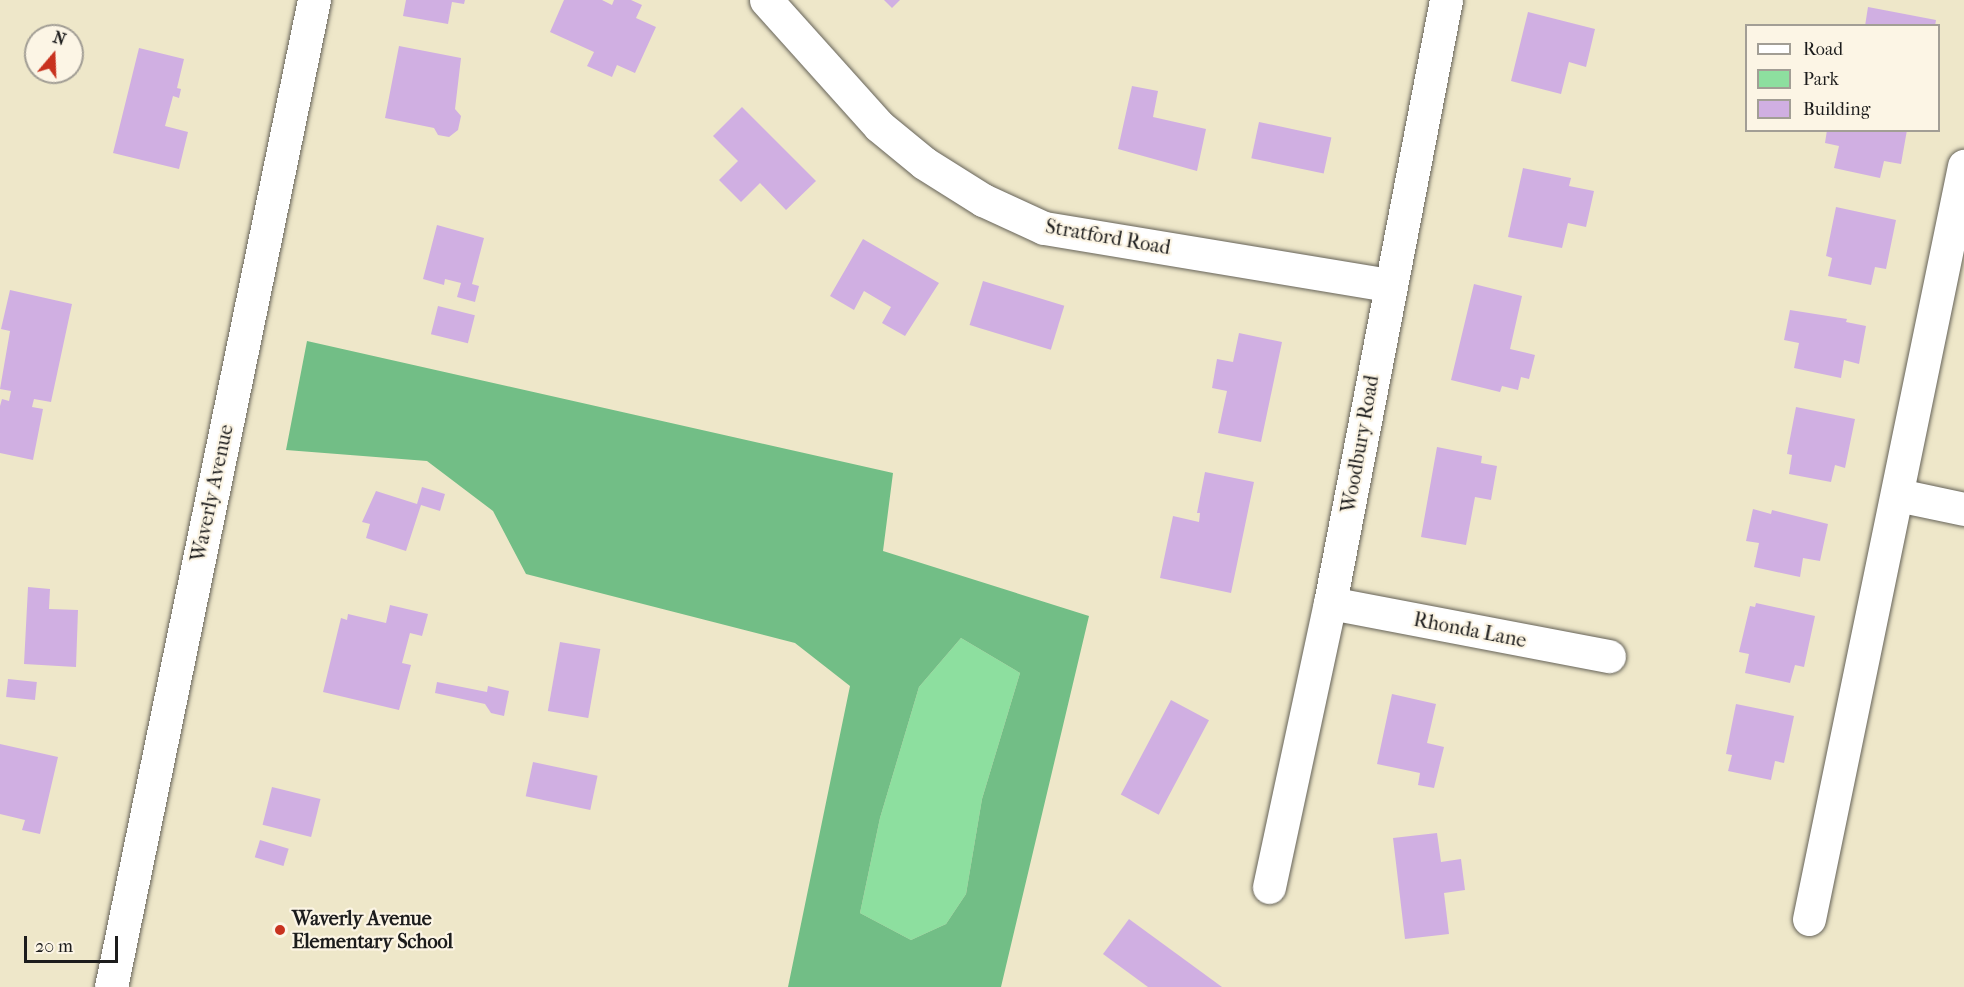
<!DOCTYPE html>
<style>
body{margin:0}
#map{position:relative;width:1964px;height:987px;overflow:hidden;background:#eee7c9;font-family:"IM FELL French Canon",serif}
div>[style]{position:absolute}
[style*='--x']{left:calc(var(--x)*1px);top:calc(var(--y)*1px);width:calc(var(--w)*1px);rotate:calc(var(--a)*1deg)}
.green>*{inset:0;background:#8ddf9f}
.forest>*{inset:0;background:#72be86}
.building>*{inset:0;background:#d0afe2;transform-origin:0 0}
.roads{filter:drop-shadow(0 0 2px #666359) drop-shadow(0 0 2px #666359)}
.minor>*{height:33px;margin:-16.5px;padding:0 16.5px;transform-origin:16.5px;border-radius:16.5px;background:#fff}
.tertiary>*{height:33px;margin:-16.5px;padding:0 16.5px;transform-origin:16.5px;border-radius:16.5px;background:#fff}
.dots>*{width:16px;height:16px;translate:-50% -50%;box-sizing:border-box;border:3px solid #fcf5e5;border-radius:50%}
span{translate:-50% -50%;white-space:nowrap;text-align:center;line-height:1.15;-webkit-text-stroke:4.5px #fcf5e5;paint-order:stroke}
.street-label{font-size:20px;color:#1c1c1c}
.poi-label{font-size:20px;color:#1c1c1c;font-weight:700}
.left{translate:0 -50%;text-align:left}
.legend{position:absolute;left:1745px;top:24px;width:195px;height:108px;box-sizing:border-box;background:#fcf5e5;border:2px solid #a29e95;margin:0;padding:8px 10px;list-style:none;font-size:18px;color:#1c1c1c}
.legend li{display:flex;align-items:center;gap:12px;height:30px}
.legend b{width:30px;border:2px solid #a29e95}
.north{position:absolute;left:24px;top:24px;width:60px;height:60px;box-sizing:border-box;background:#fcf5e5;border:2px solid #a29e95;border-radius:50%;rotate:19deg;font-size:16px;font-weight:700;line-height:24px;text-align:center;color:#1c1c1c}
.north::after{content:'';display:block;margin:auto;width:21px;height:27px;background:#c8321e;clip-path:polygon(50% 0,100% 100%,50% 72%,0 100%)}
.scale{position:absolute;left:24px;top:936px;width:94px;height:27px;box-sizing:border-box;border:3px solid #1c1c1c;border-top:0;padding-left:8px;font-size:18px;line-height:21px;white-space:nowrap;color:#1c1c1c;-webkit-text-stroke:4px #fcf5e5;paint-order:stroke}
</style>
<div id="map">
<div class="green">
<i style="clip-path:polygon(961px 638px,1020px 673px,982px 799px,966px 894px,946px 924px,911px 940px,860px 913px,880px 818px,919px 687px)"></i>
</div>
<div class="forest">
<i style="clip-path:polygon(evenodd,307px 341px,893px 473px,883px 551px,1089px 616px,1001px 987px,788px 987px,850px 686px,795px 643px,526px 574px,493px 511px,427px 461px,286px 450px,307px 341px,961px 638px,1020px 673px,982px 799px,966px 894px,946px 924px,911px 940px,860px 913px,880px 818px,919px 687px,961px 638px)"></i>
</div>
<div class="building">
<i style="clip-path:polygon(406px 0,465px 0,464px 4px,452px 2px,448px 24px,403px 16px)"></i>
<i style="clip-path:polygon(564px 0,602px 0,612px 5px,614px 0,631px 0,642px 5px,636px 18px,656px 27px,635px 73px,617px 65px,612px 77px,587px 66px,594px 52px,550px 32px)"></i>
<i style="clip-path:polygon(884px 0,900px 0,892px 8px)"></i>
<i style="clip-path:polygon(1868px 7px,1936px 20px,1935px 26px,1865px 26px)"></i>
<i style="clip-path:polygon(1528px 12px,1595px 29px,1586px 67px,1569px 62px,1561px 94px,1511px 81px)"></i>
<i style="clip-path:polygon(399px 46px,461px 58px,455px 109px,461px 116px,458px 130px,449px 137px,438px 135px,434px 128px,385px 118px)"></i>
<i style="clip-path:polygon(139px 48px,184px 59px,177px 88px,181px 89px,179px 98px,173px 96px,165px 126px,188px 132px,179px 169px,113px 153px)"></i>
<i style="clip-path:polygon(1132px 86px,1158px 91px,1153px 117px,1206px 129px,1197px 171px,1118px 149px)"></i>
<i style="clip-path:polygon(742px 107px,816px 181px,786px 210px,760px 183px,741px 202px,719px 180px,738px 161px,713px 136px)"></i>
<i style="left:1259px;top:122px;width:74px;height:37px;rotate:12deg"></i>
<i style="clip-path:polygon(1827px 130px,1907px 130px,1901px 164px,1884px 161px,1880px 178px,1834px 168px,1839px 146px,1825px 143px)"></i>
<i style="clip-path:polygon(1523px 168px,1571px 178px,1569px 186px,1594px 191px,1586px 227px,1568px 223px,1562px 248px,1508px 237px)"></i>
<i style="clip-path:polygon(1836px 207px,1896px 220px,1886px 269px,1875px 267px,1871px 285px,1828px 276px,1832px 258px,1826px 256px)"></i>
<i style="clip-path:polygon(437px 225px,484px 238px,472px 284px,479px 286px,475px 302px,457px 297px,461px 283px,445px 279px,444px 285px,423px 279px)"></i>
<i style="clip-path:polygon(863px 239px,939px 283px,905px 336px,882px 323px,891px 307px,864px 291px,854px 310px,830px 296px)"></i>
<i style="left:983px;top:281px;width:85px;height:46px;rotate:17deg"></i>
<i style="clip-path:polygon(1474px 284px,1522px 296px,1510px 349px,1535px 355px,1529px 379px,1521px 377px,1518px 390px,1502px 386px,1500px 392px,1451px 380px)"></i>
<i style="clip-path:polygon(10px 290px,72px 304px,51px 402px,34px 399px,32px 407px,43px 409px,33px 460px,0 453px,0 406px,2px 399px,9px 401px,11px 391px,0 389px,10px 331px,1px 329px)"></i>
<i style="left:438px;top:306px;width:38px;height:29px;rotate:14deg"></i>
<i style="clip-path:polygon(1790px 310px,1847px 319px,1846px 322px,1866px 326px,1859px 364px,1844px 360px,1841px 378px,1794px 368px,1799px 343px,1784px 340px)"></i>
<i style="clip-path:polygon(1239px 333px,1282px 342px,1261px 442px,1218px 433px,1227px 391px,1212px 388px,1217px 359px,1233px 362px)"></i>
<i style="clip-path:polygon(1796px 407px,1855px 419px,1845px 468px,1835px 465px,1831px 482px,1789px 474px,1792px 455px,1787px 454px)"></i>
<i style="clip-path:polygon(1437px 447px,1482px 456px,1481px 463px,1497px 466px,1491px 500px,1475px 497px,1466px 545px,1421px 537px)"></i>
<i style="clip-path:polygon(1205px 472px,1254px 482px,1231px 593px,1160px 578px,1173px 516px,1199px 522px,1200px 513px,1197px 513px)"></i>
<i style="clip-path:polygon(422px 487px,445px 494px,440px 511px,421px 505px,406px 551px,366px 538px,370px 524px,362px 522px,376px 491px,417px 504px)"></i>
<i style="clip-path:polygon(1753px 509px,1771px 514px,1772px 510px,1828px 524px,1820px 561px,1803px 558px,1800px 577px,1754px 567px,1759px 543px,1746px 541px)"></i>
<i style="clip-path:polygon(28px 587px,50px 589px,49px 609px,78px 610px,76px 667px,24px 664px)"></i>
<i style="clip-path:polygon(1756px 603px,1815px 616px,1804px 667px,1795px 665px,1790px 683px,1745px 673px,1749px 654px,1739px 652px,1750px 606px,1755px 607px)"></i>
<i style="clip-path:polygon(390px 605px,428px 614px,422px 636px,410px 633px,402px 663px,411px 665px,399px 710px,323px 692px,341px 618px,347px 620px,348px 614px,386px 623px)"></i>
<i style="left:560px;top:642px;width:41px;height:70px;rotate:10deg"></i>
<i style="left:8px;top:679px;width:29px;height:18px;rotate:6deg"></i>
<i style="clip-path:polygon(437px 682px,487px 692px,488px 686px,509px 691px,504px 716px,491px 713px,485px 704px,435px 693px)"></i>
<i style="clip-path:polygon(1392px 694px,1436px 704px,1427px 743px,1444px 747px,1434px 788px,1418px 785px,1420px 773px,1377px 764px)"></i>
<i style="left:1171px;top:700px;width:43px;height:107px;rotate:28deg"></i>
<i style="clip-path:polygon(1736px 704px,1794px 716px,1784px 763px,1775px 761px,1771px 780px,1728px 771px,1732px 755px,1726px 754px)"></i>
<i style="clip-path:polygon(0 744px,58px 757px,40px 834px,22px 830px,25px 820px,0 814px)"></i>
<i style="left:533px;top:762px;width:66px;height:35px;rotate:12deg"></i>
<i style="left:272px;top:787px;width:50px;height:39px;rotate:14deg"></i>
<i style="clip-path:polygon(1437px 833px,1441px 862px,1461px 859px,1465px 890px,1444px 893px,1449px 934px,1405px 939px,1393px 838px)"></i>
<i style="left:260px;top:840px;width:30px;height:18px;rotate:17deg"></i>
<i style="clip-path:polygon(1129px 919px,1222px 987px,1148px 987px,1103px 954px)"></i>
</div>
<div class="roads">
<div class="minor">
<i style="--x:766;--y:0;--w:169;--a:48.1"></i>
<i style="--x:879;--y:126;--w:58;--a:39.4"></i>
<i style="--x:924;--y:163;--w:70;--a:32.1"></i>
<i style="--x:983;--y:200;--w:67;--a:24.7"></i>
<i style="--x:1044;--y:228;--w:350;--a:9.4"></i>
<i style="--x:1898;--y:495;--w:67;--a:12"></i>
<i style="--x:1330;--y:603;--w:284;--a:10.8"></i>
<i style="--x:1269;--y:887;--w:290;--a:-77.9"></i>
<i style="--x:1330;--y:603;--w:614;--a:-79.11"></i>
<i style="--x:1809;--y:919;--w:769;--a:-78.37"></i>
</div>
<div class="tertiary">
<i style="--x:111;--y:987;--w:1008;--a:-78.38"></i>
</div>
</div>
<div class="dots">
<i style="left:280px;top:930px;background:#c8321e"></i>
</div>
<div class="street-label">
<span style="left:1108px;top:237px;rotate:10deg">Stratford Road</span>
<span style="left:1360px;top:444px;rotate:-80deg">Woodbury Road</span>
<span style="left:212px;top:493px;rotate:-78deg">Waverly Avenue</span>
<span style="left:1470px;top:630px;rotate:11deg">Rhonda Lane</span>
</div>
<div class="poi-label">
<span class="left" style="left:292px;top:930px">Waverly Avenue<br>Elementary School</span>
</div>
<ul class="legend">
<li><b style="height:8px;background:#fff"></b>Road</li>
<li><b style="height:16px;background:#8ddf9f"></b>Park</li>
<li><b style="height:16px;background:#d0afe2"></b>Building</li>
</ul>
<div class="north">N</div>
<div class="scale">20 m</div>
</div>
